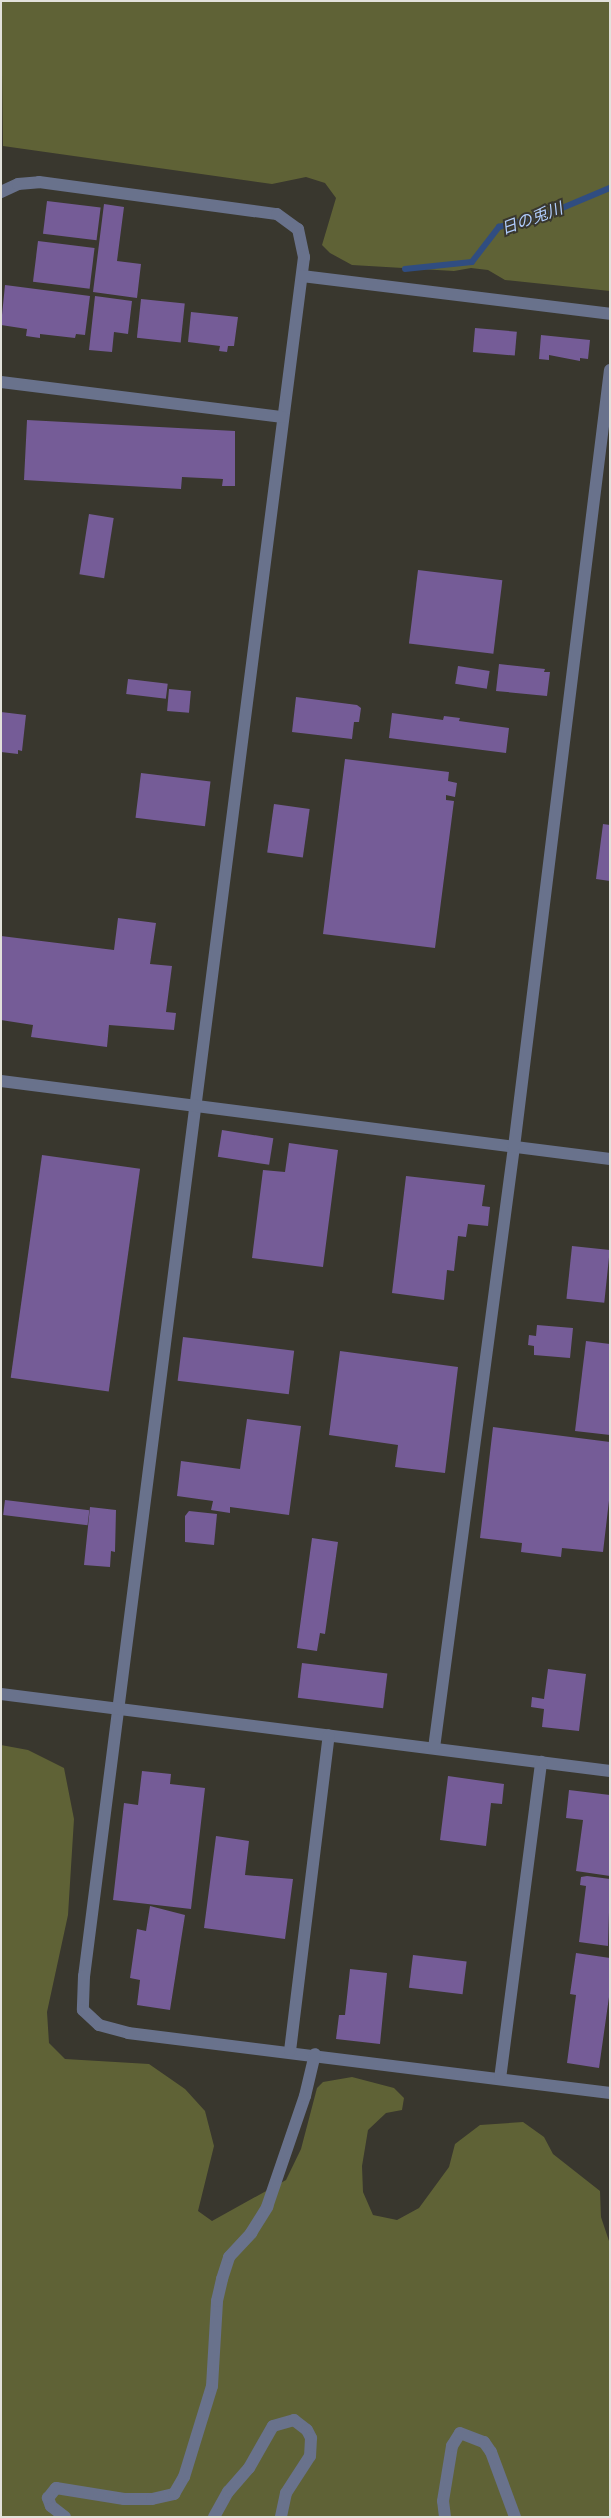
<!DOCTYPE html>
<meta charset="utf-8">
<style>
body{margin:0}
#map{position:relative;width:611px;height:2518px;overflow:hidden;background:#39372e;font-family:Arial,"Noto Sans JP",sans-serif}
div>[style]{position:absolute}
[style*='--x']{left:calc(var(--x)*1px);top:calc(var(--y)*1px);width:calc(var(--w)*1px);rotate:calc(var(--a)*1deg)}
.green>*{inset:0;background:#5f6236}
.stream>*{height:5.5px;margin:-2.75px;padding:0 2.75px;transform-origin:2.75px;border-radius:2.75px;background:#304d81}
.building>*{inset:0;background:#755c97;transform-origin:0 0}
.minor>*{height:12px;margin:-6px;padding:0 6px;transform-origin:6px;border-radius:6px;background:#69728c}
span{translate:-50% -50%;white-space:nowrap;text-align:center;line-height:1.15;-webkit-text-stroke:4px #39372e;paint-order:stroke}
.water-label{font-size:16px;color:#b0ccfc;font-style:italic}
.frame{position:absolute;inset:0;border:2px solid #e2e1db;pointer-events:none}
</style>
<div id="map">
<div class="green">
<i style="clip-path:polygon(1px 1px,610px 1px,610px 291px,505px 280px,488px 270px,471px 268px,454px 271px,352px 265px,330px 253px,322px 245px,336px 198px,325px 183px,306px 177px,272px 184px,3px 146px)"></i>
<i style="clip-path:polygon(1px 1745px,28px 1750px,64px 1768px,74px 1819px,68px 1915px,47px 2012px,49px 2043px,65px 2059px,149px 2064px,185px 2089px,205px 2111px,214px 2146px,198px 2211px,212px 2221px,286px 2180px,301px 2149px,317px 2088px,323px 2082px,352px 2077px,394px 2088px,404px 2098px,402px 2110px,386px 2113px,368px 2130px,362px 2166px,363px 2192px,373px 2215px,397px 2220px,419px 2208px,449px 2167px,455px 2144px,480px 2125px,523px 2122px,544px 2137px,553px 2154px,600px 2191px,601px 2217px,610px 2244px,610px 2517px,1px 2517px)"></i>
</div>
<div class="stream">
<i style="--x:405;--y:269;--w:67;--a:-6"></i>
<i style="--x:472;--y:262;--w:44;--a:-52.4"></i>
<i style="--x:499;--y:227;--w:51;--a:-14.9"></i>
<i style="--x:548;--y:214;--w:67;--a:-22.8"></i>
</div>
<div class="building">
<i style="left:47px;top:201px;width:54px;height:33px;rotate:7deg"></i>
<i style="clip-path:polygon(104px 204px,124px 207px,117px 261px,141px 264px,137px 298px,93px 292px)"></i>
<i style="left:38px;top:241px;width:57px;height:41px;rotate:7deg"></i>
<i style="clip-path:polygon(5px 285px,90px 296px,85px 335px,76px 334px,75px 338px,40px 334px,40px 338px,26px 336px,27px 329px,1px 325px)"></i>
<i style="clip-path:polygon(95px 296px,132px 301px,128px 334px,114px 332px,112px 352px,89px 350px)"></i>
<i style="left:141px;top:299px;width:44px;height:39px;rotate:6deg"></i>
<i style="clip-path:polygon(191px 312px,238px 317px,234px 346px,228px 346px,227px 352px,219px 351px,220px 346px,188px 342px)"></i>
<i style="left:475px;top:328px;width:42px;height:24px;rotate:5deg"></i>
<i style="clip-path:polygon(541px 335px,590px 340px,588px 359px,580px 358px,580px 361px,549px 355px,549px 360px,539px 359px)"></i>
<i style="clip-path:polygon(27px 420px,235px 431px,235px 486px,222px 486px,223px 479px,182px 477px,181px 489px,24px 480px)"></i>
<i style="left:89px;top:514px;width:25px;height:61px;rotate:9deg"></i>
<i style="left:418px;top:570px;width:85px;height:74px;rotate:7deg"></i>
<i style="clip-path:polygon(499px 664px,545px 669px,544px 672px,550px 672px,547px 696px,496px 691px)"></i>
<i style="left:458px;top:666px;width:32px;height:18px;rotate:9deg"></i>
<i style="left:128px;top:679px;width:40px;height:15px;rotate:7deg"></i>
<i style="left:169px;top:689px;width:22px;height:22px;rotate:5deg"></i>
<i style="clip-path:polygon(296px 697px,357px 705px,361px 708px,359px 722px,354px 722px,352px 739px,292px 732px)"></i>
<i style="clip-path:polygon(1px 712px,26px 715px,22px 751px,18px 750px,18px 754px,1px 752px)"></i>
<i style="clip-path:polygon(392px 713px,443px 720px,444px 716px,460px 718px,459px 721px,509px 728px,506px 753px,389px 738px)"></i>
<i style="clip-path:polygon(345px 759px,449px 772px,448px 781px,457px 783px,455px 797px,446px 795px,446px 800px,454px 801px,435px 948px,323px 934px)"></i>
<i style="left:141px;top:773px;width:70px;height:45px;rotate:7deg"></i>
<i style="left:274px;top:804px;width:36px;height:49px;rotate:8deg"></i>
<i style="clip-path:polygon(603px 824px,610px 825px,610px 881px,596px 879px)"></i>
<i style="clip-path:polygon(118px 918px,156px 923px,150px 964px,172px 966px,166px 1012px,176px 1013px,174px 1030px,109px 1025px,107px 1047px,31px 1037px,33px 1025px,1px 1020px,1px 936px,114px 950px)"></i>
<i style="left:222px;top:1130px;width:52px;height:27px;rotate:9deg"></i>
<i style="clip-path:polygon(289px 1143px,338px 1150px,323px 1267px,252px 1258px,263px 1170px,285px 1172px)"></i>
<i style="left:42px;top:1155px;width:99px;height:225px;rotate:8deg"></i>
<i style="clip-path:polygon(406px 1176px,485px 1185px,482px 1206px,490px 1207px,488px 1226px,468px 1224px,466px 1237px,458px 1236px,454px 1271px,447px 1270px,444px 1300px,392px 1293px)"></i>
<i style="left:572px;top:1246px;width:38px;height:53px;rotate:6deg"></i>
<i style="clip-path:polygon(537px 1325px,573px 1328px,570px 1358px,534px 1355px,534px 1346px,528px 1345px,529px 1335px,536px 1336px)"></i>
<i style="left:183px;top:1337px;width:112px;height:44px;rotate:7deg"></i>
<i style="clip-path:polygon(586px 1341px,610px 1344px,610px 1435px,575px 1431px)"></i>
<i style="clip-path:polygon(340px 1351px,458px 1367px,445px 1473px,395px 1467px,398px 1445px,329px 1435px)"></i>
<i style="clip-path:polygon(247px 1419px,301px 1426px,289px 1515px,230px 1507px,230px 1513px,211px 1510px,213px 1501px,177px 1496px,181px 1461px,240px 1469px)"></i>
<i style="clip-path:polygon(493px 1427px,610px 1442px,610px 1492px,603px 1552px,562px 1548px,561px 1557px,521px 1552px,522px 1543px,480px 1538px)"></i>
<i style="left:5px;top:1500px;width:85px;height:15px;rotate:7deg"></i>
<i style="clip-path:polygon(90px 1507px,116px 1510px,115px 1552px,111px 1551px,110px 1567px,84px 1565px)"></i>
<i style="clip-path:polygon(189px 1511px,217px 1514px,214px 1545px,185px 1542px,185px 1516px)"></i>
<i style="clip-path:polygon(312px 1538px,338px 1542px,325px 1634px,320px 1633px,317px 1651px,297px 1648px)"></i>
<i style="left:302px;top:1663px;width:86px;height:35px;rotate:7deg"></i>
<i style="clip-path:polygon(548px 1669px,586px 1674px,579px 1731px,542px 1727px,544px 1709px,531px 1707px,532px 1697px,544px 1699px)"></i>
<i style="clip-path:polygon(142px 1771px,171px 1774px,170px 1784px,205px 1788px,191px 1909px,113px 1900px,124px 1803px,138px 1805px)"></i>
<i style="clip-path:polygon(448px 1776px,504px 1784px,502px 1804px,491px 1803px,486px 1846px,440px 1840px)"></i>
<i style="clip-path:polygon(569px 1790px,610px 1795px,610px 1876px,576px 1871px,583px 1820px,566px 1818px)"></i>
<i style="clip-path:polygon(216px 1836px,249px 1841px,245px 1875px,293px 1879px,285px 1939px,204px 1928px)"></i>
<i style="clip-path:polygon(587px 1876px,610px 1879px,608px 1946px,579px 1942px,586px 1886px,580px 1885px,581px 1877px)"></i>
<i style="clip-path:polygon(150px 1906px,185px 1915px,170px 2010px,137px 2005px,140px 1980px,130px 1978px,137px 1929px,146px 1931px)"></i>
<i style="clip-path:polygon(576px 1953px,610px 1958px,610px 1990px,599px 2068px,567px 2063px,576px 1995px,570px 1994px)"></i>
<i style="left:413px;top:1955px;width:54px;height:33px;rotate:7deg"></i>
<i style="clip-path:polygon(350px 1969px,387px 1973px,380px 2044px,336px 2039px,339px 2015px,345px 2015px)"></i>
</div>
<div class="minor">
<i style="--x:1;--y:192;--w:19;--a:-25"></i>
<i style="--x:18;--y:184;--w:21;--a:-5"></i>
<i style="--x:39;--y:182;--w:240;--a:7.7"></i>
<i style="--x:277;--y:214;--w:26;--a:36"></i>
<i style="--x:298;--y:229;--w:29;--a:78"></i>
<i style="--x:304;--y:257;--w:1733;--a:97.29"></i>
<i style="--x:84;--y:1976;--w:34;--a:92"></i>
<i style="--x:83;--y:2010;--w:22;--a:43"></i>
<i style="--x:99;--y:2025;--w:30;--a:15"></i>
<i style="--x:128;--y:2033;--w:486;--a:7.1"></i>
<i style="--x:302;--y:276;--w:310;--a:7"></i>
<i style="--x:1;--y:382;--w:284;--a:7.1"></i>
<i style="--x:1;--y:1081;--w:614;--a:7.3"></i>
<i style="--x:1;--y:1694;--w:614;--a:7.21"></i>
<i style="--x:434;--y:1748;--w:606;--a:-82.42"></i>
<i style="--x:514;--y:1147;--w:783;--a:-82.96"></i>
<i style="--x:290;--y:2051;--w:318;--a:-83"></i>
<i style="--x:500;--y:2079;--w:320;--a:-82.6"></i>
<i style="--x:65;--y:2517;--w:18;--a:-142"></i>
<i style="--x:51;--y:2506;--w:9;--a:-111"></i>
<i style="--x:48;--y:2498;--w:13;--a:-51"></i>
<i style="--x:56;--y:2488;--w:69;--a:9.2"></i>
<i style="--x:124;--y:2499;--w:28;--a:0"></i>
<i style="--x:152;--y:2499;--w:23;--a:-13"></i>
<i style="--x:174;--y:2494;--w:20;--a:-60"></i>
<i style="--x:184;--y:2477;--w:95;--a:-72.9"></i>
<i style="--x:212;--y:2386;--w:85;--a:-86.6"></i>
<i style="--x:217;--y:2301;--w:23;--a:-77"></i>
<i style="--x:222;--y:2279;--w:23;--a:-72"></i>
<i style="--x:229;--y:2257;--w:33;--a:-47"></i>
<i style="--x:251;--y:2233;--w:31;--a:-58"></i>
<i style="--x:267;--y:2207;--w:117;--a:-71.1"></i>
<i style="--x:305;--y:2096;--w:43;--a:-76.6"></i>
<i style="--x:214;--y:2517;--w:29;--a:-61"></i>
<i style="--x:228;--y:2492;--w:32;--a:-49"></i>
<i style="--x:249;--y:2468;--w:48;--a:-60.3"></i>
<i style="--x:273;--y:2426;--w:22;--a:-16"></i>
<i style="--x:294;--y:2420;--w:16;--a:38"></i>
<i style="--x:307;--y:2430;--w:9;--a:63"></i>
<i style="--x:311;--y:2438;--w:18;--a:93"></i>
<i style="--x:310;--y:2456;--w:44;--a:123"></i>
<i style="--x:286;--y:2493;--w:25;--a:102"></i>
<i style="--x:445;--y:2517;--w:16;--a:-97"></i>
<i style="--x:443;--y:2501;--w:56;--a:-80.7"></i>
<i style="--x:452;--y:2446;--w:15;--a:-58"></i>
<i style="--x:460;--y:2433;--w:26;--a:21"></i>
<i style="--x:484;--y:2442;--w:12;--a:55"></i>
<i style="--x:491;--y:2452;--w:69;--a:69.7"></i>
</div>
<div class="water-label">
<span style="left:532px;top:219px;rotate:-20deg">日の兎川</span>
</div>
<div class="frame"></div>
</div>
